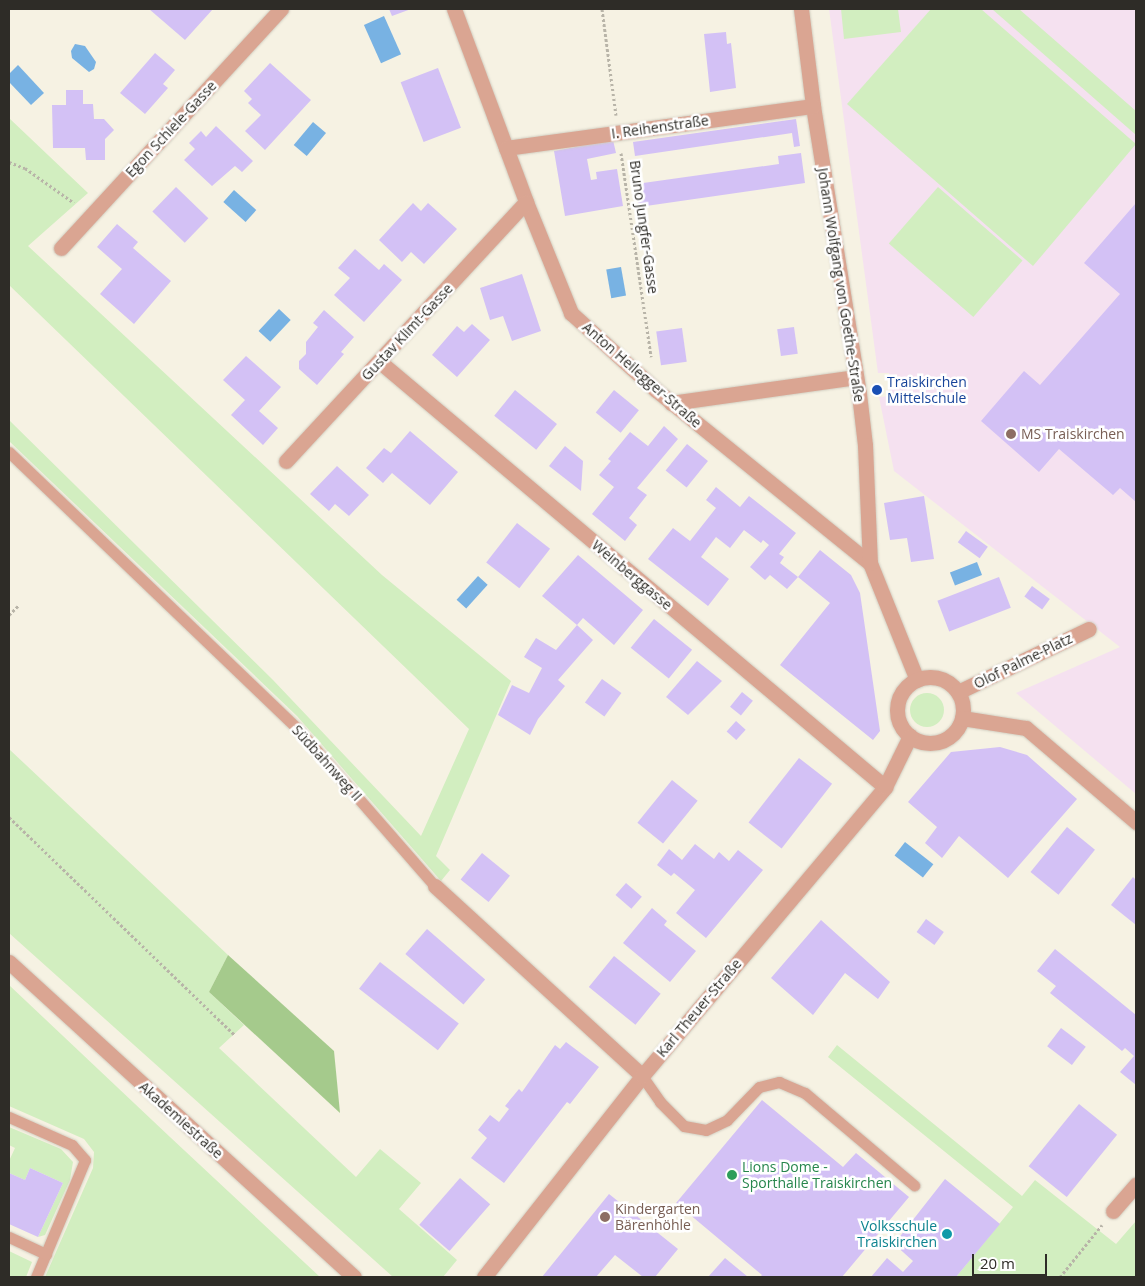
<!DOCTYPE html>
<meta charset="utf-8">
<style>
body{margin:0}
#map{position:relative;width:1145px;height:1286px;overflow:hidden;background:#f6f2e3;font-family:"Open Sans",sans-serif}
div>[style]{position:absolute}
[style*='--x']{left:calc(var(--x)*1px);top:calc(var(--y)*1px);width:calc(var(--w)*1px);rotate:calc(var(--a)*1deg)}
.education>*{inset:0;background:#f5e1f0}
.green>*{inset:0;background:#d2eec0;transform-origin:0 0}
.round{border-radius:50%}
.forest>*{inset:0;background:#a5ca8c}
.water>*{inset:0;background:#78b2e3;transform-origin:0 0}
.building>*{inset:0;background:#d3c1f5;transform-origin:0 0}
.path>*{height:3px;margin-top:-1.5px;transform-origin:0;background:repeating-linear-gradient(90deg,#b8b4a8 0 2.5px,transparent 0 5px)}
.roads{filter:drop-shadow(0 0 1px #d2cec1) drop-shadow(0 0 1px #d2cec1)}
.service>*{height:11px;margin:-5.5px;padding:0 5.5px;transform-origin:5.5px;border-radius:5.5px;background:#daa592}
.minor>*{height:15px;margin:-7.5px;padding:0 7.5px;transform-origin:7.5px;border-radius:7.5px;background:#daa592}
.minor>.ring{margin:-7.5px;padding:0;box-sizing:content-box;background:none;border:15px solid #daa592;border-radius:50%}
.dots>*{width:14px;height:14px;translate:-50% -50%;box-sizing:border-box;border:2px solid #fff;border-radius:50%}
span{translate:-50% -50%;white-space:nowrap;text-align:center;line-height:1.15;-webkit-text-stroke:5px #fff;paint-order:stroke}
.street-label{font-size:14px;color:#2e2c27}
.transit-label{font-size:14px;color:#164399}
.left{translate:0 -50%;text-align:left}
.education-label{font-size:14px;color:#785e54}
.leisure-label{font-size:14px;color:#27864d}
.culture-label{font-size:14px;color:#0d838f}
.right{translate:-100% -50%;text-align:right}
.frame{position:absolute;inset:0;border:10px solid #2e2c27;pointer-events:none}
.scale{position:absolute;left:972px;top:1254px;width:75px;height:22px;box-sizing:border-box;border:2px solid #2e2c27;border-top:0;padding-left:6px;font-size:15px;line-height:18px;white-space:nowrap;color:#2e2c27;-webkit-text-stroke:4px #fff;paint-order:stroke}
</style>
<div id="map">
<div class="education">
<i style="clip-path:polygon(829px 9px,1136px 9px,1136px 794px,1016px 693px,1120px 647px,894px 471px,879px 397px,890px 396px,889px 373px,878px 373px)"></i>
</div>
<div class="green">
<i style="clip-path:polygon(841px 9px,898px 9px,901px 32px,844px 39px)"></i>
<i style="clip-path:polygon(931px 9px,981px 9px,1136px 144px,1033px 266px,847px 104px)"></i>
<i style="clip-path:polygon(992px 9px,1019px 9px,1136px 111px,1136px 135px)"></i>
<i style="clip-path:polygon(9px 118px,88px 193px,28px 246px,382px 575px,511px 681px,436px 856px,450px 870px,441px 881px,297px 716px,9px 441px,9px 420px,273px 680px,421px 836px,469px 729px,9px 285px)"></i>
<i style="left:938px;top:187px;width:112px;height:75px;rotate:41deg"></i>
<i class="round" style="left:910px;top:693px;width:34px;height:34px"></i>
<i style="clip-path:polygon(9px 749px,228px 955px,209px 992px,244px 1025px,219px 1048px,356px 1177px,380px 1149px,421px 1183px,399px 1209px,457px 1260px,443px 1277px,393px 1277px,9px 933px)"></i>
<i style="clip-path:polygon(9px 985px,170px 1137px,320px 1277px,45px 1277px,93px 1168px,94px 1152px,84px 1139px,9px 1106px)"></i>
<i style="clip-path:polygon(837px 1045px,1022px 1196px,1035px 1180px,1116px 1244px,1136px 1221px,1136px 1277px,956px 1277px,1013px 1207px,828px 1057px)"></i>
<i style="clip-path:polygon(9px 1127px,61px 1149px,73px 1162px,70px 1180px,45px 1235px,38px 1237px,63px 1183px,30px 1168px,25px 1180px,9px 1173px,9px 1161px,15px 1148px,9px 1145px)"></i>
<i style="clip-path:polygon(9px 1251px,32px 1262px,26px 1277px,9px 1277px)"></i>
</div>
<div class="forest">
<i style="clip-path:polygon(228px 955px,334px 1051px,340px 1113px,209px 992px)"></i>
</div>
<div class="water">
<i style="left:384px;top:16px;width:42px;height:22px;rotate:66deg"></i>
<i style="clip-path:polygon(75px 44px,85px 46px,96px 62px,94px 69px,89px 72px,72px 58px,71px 51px)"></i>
<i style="clip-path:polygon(18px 65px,44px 93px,31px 105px,9px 82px,9px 74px)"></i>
<i style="left:313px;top:122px;width:17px;height:30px;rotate:40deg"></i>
<i style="left:234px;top:190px;width:30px;height:16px;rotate:42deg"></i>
<i style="left:621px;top:267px;width:29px;height:15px;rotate:80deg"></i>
<i style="left:279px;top:309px;width:16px;height:30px;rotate:43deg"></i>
<i style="left:977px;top:562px;width:14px;height:29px;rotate:69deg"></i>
<i style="left:478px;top:576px;width:13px;height:32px;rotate:42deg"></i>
<i style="left:905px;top:842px;width:36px;height:17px;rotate:38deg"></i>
</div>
<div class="building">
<i style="clip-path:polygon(149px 9px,213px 9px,185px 40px)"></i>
<i style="clip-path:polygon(389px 9px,411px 9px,392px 16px)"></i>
<i style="clip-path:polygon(726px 32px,727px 44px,731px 43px,736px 88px,710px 92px,704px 34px)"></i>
<i style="clip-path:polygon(155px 53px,175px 70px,163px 84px,168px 88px,145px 114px,120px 93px)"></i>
<i style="clip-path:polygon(270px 63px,311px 100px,265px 150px,245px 131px,261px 115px,248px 103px,252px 99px,244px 91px)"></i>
<i style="left:438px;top:68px;width:64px;height:40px;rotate:69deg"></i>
<i style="clip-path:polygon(66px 90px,83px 90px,83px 104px,93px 104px,94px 119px,104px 119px,114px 130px,105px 139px,105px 160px,86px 160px,85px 148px,53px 148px,52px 105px,66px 105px)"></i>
<i style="clip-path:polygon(796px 119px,800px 146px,794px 147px,792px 133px,635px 156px,633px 142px)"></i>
<i style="clip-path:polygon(216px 126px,253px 161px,242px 172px,235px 166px,212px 186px,184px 160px,195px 149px,189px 143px,201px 131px,206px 137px)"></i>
<i style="clip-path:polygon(613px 140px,616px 153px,587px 159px,591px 180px,597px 179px,596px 172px,617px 169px,623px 206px,565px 216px,554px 151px)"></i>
<i style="clip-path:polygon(801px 153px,805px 183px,639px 207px,636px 184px,779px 164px,778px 156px)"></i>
<i style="left:176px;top:187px;width:45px;height:34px;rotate:44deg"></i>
<i style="clip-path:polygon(413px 203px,421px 211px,428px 203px,457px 229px,424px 264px,411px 252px,402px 262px,379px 240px)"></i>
<i style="clip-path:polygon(1136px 203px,1136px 502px,1120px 488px,1113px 495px,1059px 449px,1039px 472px,981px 421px,1024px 371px,1040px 385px,1120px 294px,1084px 263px)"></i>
<i style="clip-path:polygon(117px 224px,138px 242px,133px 248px,171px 281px,134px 324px,100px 294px,122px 269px,97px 247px)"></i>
<i style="clip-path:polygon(355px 249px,379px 270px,384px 264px,402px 280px,364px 322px,334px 295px,350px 278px,338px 268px)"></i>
<i style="clip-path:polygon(522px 274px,541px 331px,512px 341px,503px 316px,490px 320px,480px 288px)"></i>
<i style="clip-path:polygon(324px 310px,354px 337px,341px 352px,344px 354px,317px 385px,299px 369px,299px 361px,306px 354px,306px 342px,318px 327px,313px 323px)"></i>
<i style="clip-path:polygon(472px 324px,490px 340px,457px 377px,432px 355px,457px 326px,464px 332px)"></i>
<i style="left:794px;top:327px;width:27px;height:17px;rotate:82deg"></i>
<i style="left:682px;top:328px;width:34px;height:26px;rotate:82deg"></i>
<i style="clip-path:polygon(246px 356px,281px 387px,259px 411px,278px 428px,263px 445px,231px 415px,245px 400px,223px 380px)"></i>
<i style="left:515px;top:390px;width:54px;height:33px;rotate:39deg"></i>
<i style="left:614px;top:390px;width:32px;height:29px;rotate:39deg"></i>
<i style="clip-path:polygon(664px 426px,678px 439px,637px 488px,647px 495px,629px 518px,637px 525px,625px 541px,592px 514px,614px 487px,599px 475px,611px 461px,608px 459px,630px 432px,648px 446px)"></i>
<i style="clip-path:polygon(410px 431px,458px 472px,430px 505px,392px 473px,383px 483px,366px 468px,384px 448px,391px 453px)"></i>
<i style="left:687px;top:444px;width:27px;height:34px;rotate:39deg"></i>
<i style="clip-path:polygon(565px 446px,583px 461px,581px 491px,549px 466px)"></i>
<i style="clip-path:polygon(337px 466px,369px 495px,349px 516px,335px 504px,329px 511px,310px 494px)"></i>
<i style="clip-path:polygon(716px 487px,740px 507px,749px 496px,796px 533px,779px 554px,784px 557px,780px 563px,798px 577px,820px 550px,851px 575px,860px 593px,880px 731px,873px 740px,780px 665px,830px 603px,798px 577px,787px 589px,770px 575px,765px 580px,750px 567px,769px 545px,763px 540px,761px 543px,744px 530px,730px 548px,716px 537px,701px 557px,729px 579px,708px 606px,648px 559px,673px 528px,690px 541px,716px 508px,706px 500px)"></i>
<i style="clip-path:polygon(924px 496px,934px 559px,911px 562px,907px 538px,890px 540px,884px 503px)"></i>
<i style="left:517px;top:523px;width:42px;height:50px;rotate:38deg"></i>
<i style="left:966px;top:531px;width:27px;height:14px;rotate:36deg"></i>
<i style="clip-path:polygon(578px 555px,643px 610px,614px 645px,583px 618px,577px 625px,593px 640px,558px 680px,565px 686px,538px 719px,530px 735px,498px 715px,512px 685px,529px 693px,542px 668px,524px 657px,536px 638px,556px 650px,577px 625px,542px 596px)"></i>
<i style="left:999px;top:577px;width:33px;height:66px;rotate:69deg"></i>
<i style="left:1032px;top:586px;width:22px;height:13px;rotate:36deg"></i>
<i style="left:654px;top:619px;width:49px;height:37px;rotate:39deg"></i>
<i style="clip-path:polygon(697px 661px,722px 681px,688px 715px,666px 697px)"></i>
<i style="left:602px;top:679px;width:24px;height:29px;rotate:36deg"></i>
<i style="left:742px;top:692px;width:14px;height:19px;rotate:39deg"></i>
<i style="left:736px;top:721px;width:13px;height:14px;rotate:42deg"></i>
<i style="clip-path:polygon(1000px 747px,1027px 755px,1077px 799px,1008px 878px,959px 836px,942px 858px,925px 843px,937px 827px,908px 802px,951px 752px)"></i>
<i style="left:799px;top:758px;width:42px;height:82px;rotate:38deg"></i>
<i style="left:672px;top:780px;width:33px;height:55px;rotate:39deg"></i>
<i style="left:1067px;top:827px;width:36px;height:58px;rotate:39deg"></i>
<i style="clip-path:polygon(695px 844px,714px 859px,719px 852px,729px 861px,738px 850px,763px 870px,706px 938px,676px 913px,695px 890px,674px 873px,671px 876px,657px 865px,669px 849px,682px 860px)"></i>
<i style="left:482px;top:853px;width:36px;height:34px;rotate:39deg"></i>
<i style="clip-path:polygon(1133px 877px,1136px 880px,1136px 925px,1111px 905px)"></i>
<i style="left:626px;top:883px;width:21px;height:16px;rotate:41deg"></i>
<i style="clip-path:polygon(652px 908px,667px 921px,664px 925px,696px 951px,670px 982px,623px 943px)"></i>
<i style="left:926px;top:919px;width:22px;height:16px;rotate:36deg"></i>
<i style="clip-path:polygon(821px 920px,890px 982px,878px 999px,845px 973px,813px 1015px,771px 978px)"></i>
<i style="left:427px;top:929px;width:77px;height:33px;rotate:41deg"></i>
<i style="clip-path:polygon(1055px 949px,1136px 1015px,1136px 1085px,1120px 1072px,1134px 1056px,1125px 1048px,1122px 1051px,1050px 993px,1056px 986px,1037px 971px)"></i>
<i style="left:614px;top:956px;width:60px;height:40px;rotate:39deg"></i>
<i style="left:380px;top:962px;width:100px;height:34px;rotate:38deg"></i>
<i style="left:1061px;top:1028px;width:31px;height:23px;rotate:37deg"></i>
<i style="clip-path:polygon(566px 1042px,599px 1067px,570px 1104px,567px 1102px,504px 1183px,471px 1158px,487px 1138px,478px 1130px,490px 1115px,499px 1122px,509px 1109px,505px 1106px,519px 1089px,522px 1092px,555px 1045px,560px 1049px)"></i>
<i style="clip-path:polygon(762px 1100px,843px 1167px,856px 1153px,909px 1197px,842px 1277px,760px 1277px,762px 1275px,676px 1203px)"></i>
<i style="left:1079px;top:1104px;width:49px;height:80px;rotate:39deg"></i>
<i style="clip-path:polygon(30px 1168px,63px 1183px,38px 1237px,9px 1224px,9px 1173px,25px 1180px)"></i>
<i style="left:460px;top:1178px;width:40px;height:62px;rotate:41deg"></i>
<i style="clip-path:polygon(945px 1179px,1000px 1224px,956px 1277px,871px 1277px,887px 1258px,903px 1272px,913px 1261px,894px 1244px)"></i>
<i style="clip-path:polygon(609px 1194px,678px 1249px,655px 1277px,643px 1277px,615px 1255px,596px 1277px,542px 1277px)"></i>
<i style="clip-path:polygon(725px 1258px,748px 1277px,708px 1277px)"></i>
</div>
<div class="path">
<i style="--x:602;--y:9;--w:107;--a:82.5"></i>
<i style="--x:621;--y:153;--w:206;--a:81.6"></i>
<i style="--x:9;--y:162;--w:17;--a:21"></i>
<i style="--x:25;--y:168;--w:60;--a:35.5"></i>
<i style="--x:9;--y:615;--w:13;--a:-45"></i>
<i style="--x:9;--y:817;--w:313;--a:44"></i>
<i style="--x:1060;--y:1277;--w:67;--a:-51.1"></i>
</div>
<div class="roads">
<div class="service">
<i style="--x:9;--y:452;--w:399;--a:43.8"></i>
<i style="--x:297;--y:728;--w:210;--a:48.9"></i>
<i style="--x:642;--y:1076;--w:32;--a:55"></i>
<i style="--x:660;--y:1102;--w:34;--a:45"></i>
<i style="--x:684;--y:1126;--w:22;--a:10"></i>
<i style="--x:706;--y:1130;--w:23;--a:-25"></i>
<i style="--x:727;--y:1120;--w:46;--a:-45.9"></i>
<i style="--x:759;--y:1087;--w:21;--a:-14"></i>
<i style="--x:779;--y:1082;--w:28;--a:23"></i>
<i style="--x:805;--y:1093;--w:143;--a:40.2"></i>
<i style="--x:9;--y:1117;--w:69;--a:24"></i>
<i style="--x:72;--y:1145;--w:20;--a:49"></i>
<i style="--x:85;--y:1160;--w:127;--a:112.7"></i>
<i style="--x:9;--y:1237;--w:41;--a:24.7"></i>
</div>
<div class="minor">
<i style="--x:454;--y:9;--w:206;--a:69.5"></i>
<i style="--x:526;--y:202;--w:120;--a:67.9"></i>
<i style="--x:571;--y:313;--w:115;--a:42.2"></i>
<i style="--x:656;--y:390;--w:275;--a:39"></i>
<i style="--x:870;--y:563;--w:126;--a:68.1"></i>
<i style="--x:801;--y:9;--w:98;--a:82.9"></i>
<i style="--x:813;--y:106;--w:292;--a:80.9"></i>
<i style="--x:859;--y:394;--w:51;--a:83.3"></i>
<i style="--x:865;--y:445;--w:118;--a:87.6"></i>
<i style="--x:506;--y:148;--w:310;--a:-7.8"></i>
<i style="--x:61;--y:248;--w:325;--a:-47.4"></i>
<i style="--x:380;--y:362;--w:660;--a:40.08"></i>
<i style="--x:671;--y:403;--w:187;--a:-8"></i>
<i style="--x:286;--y:461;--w:353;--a:-47.2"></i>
<i class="ring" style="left:897px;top:677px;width:51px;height:51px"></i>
<i style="--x:958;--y:692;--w:145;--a:-25.7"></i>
<i style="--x:962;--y:718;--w:65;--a:8.9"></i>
<i style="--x:1026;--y:728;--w:145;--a:40.5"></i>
<i style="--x:435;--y:886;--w:281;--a:42.5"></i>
<i style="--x:9;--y:962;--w:467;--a:42.4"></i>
<i style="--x:1113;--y:1211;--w:35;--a:-49"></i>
<i style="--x:484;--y:1277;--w:256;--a:-51.8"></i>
<i style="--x:642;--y:1076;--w:378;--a:-49.9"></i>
<i style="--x:885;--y:787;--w:57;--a:-63.9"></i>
</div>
</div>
<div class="dots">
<i style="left:877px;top:390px;background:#1a4fb4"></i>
<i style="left:1011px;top:434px;background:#8d6e63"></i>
<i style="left:732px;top:1175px;background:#2e9e5b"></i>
<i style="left:605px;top:1217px;background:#8d6e63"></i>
<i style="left:947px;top:1234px;background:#0f9aa8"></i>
</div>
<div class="street-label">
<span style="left:660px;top:127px;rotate:-8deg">I. Reihenstraße</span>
<span style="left:171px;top:129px;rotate:-47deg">Egon Schiele-Gasse</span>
<span style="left:644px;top:227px;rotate:82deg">Bruno Jungfer-Gasse</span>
<span style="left:841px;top:285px;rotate:81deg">Johann Wolfgang von Goethe-Straße</span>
<span style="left:407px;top:332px;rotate:-47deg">Gustav Klimt-Gasse</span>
<span style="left:642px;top:375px;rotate:41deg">Anton Heilegger-Straße</span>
<span style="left:632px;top:575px;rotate:40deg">Weinberggasse</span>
<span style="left:1023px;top:661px;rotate:-26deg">Olof Palme-Platz</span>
<span style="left:327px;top:763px;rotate:48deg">Südbahnweg II</span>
<span style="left:699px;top:1008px;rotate:-50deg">Karl Theuer-Straße</span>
<span style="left:181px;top:1120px;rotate:42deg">Akademiestraße</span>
</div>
<div class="transit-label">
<span class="left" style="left:887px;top:390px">Traiskirchen<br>Mittelschule</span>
</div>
<div class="education-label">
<span class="left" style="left:1021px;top:434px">MS Traiskirchen</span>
<span class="left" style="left:615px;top:1217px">Kindergarten<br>Bärenhöhle</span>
</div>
<div class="leisure-label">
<span class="left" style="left:742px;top:1175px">Lions Dome -<br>Sporthalle Traiskirchen</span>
</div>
<div class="culture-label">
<span class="right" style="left:937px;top:1234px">Volksschule<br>Traiskirchen</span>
</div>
<div class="frame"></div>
<div class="scale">20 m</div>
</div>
